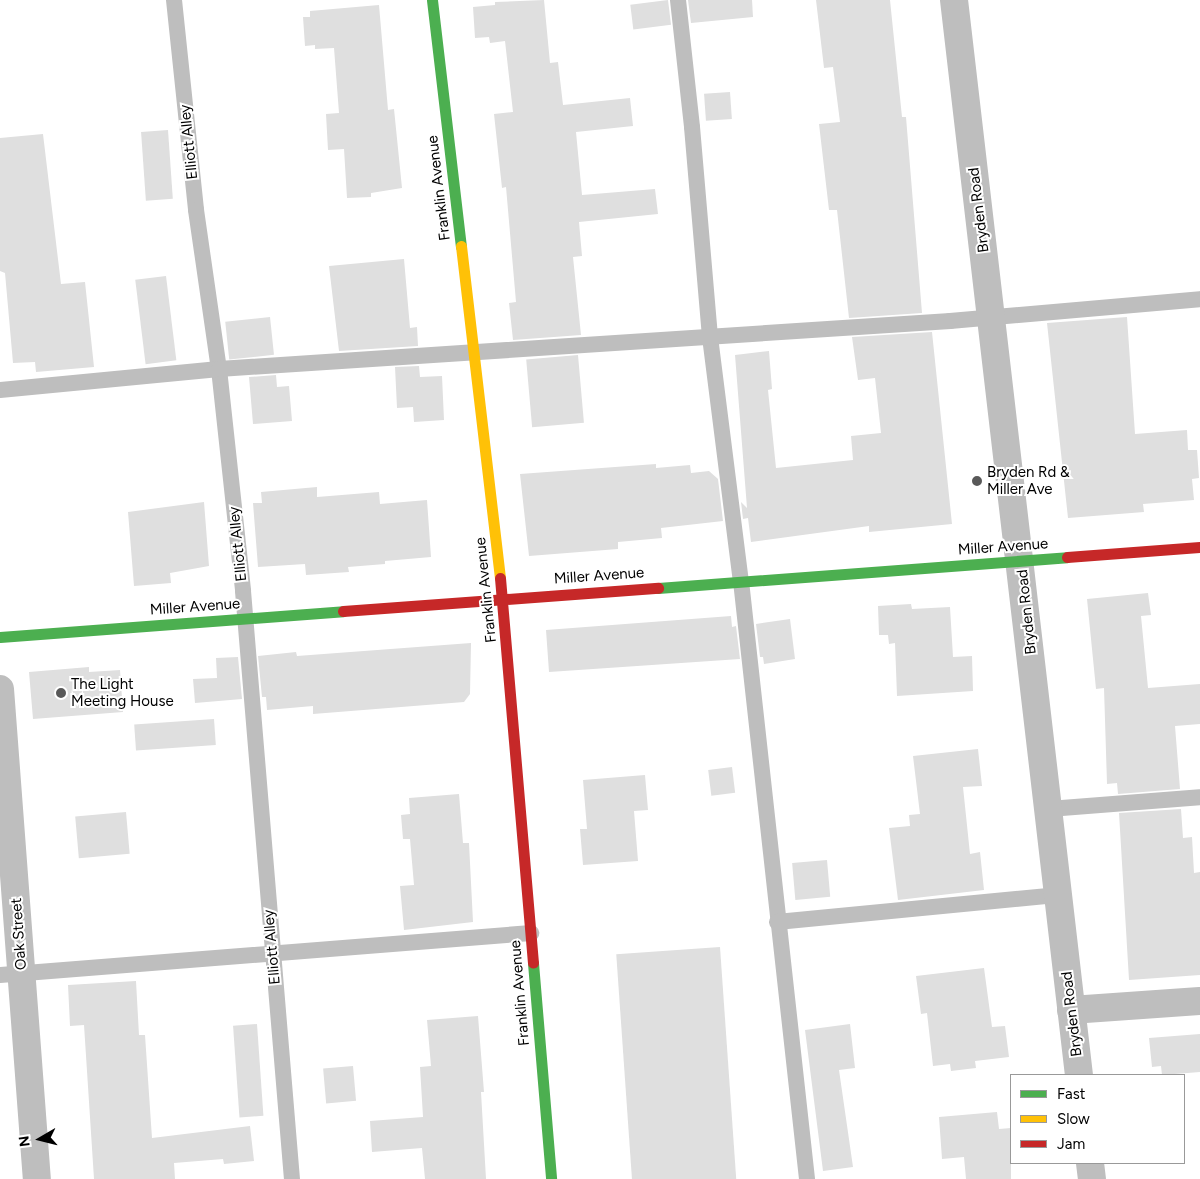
<!DOCTYPE html>
<style>
body{margin:0}
#map{position:relative;width:1200px;height:1179px;overflow:hidden;background:#fff;font-family:Figtree,sans-serif}
div>[style]{position:absolute}
[style*='--x']{left:calc(var(--x)*1px);top:calc(var(--y)*1px);width:calc(var(--w)*1px);rotate:calc(var(--a)*1deg)}
.building>*{inset:0;background:#dfdfdf;transform-origin:0 0}
.lane>*{height:16px;margin:-8px;padding:0 8px;transform-origin:8px;border-radius:8px;background:#bebebe}
.street>*{height:28px;margin:-14px;padding:0 14px;transform-origin:14px;border-radius:14px;background:#bebebe}
.fast>*{height:11px;margin:-5.5px;padding:0 5.5px;transform-origin:5.5px;border-radius:5.5px;background:#4caf50}
.slow>*{height:11px;margin:-5.5px;padding:0 5.5px;transform-origin:5.5px;border-radius:5.5px;background:#ffc107}
.jam>*{height:11px;margin:-5.5px;padding:0 5.5px;transform-origin:5.5px;border-radius:5.5px;background:#c62828}
.dots>*{width:14px;height:14px;translate:-50% -50%;box-sizing:border-box;border:2px solid #fff;border-radius:50%}
span{translate:-50% -50%;white-space:nowrap;text-align:center;line-height:1.15;-webkit-text-stroke:4px #fff;paint-order:stroke}
.street-label{font-size:15px;color:#000}
.poi-label{font-size:15px;color:#000}
.left{translate:0 -50%;text-align:left}
.legend{position:absolute;left:1010px;top:1074px;width:175px;height:90px;box-sizing:border-box;background:#fff;border:1px solid #999;margin:0;padding:6px 9px;list-style:none;font-size:15px;color:#000}
.legend li{display:flex;align-items:center;gap:10px;height:25px}
.legend b{width:25px;border:1px solid #999}
.north{position:absolute;left:15px;top:1114px;width:50px;height:50px;-webkit-text-stroke:4px #fff;paint-order:stroke;rotate:262deg;font-size:14px;font-weight:700;line-height:20px;text-align:center;color:#000}
.north::after{content:'';display:block;margin:auto;width:18px;height:22px;background:#000;clip-path:polygon(50% 0,100% 100%,50% 72%,0 100%)}
</style>
<div id="map">
<div class="building">
<i style="clip-path:polygon(544px 0,550px 63px,558px 62px,563px 105px,630px 98px,633px 126px,576px 132px,582px 195px,655px 189px,658px 214px,579px 222px,582px 256px,573px 257px,581px 335px,513px 340px,509px 303px,516px 302px,506px 187px,502px 188px,494px 114px,513px 112px,505px 41px,490px 43px,489px 37px,475px 38px,473px 7px,495px 5px,495px 2px)"></i>
<i style="left:668px;top:0;width:25px;height:38px;rotate:83deg"></i>
<i style="clip-path:polygon(688px 0,752px 0,753px 17px,691px 23px)"></i>
<i style="clip-path:polygon(816px 0,890px 0,902px 117px,906px 117px,922px 313px,849px 318px,837px 210px,829px 210px,819px 124px,840px 122px,833px 67px,824px 68px)"></i>
<i style="clip-path:polygon(379px 5px,388px 110px,394px 109px,402px 188px,371px 193px,371px 197px,347px 198px,344px 149px,328px 150px,326px 114px,339px 113px,334px 48px,315px 49px,315px 45px,305px 46px,303px 17px,310px 17px,310px 11px)"></i>
<i style="left:730px;top:92px;width:27px;height:26px;rotate:86deg"></i>
<i style="left:168px;top:130px;width:69px;height:27px;rotate:86deg"></i>
<i style="clip-path:polygon(43px 134px,61px 284px,85px 282px,94px 367px,36px 372px,35px 362px,13px 363px,5px 273px,0 271px,0 138px)"></i>
<i style="clip-path:polygon(404px 259px,410px 328px,417px 327px,418px 346px,339px 351px,329px 266px)"></i>
<i style="left:166px;top:276px;width:85px;height:31px;rotate:83deg"></i>
<i style="left:270px;top:317px;width:38px;height:45px;rotate:84deg"></i>
<i style="clip-path:polygon(1127px 317px,1135px 434px,1187px 430px,1188px 450px,1197px 450px,1199px 478px,1192px 479px,1194px 500px,1143px 504px,1144px 512px,1068px 518px,1047px 323px)"></i>
<i style="clip-path:polygon(932px 332px,952px 524px,869px 532px,869px 526px,751px 542px,748px 518px,743px 519px,741px 502px,747px 508px,735px 355px,769px 351px,772px 389px,768px 390px,776px 468px,853px 460px,851px 436px,881px 433px,875px 378px,858px 380px,852px 337px)"></i>
<i style="left:578px;top:355px;width:68px;height:52px;rotate:85deg"></i>
<i style="clip-path:polygon(419px 366px,420px 377px,442px 376px,444px 420px,414px 422px,413px 407px,397px 408px,395px 367px)"></i>
<i style="clip-path:polygon(276px 375px,277px 387px,289px 386px,292px 421px,253px 424px,249px 377px)"></i>
<i style="clip-path:polygon(656px 464px,656px 468px,690px 465px,691px 473px,709px 471px,718px 479px,723px 521px,661px 528px,662px 538px,618px 542px,618px 549px,529px 556px,520px 474px)"></i>
<i style="clip-path:polygon(317px 487px,317px 497px,379px 492px,380px 504px,427px 500px,431px 557px,385px 561px,385px 564px,348px 567px,349px 572px,306px 575px,305px 564px,258px 567px,253px 503px,262px 503px,261px 492px)"></i>
<i style="clip-path:polygon(204px 502px,209px 566px,170px 573px,171px 583px,134px 586px,128px 512px)"></i>
<i style="clip-path:polygon(1148px 593px,1151px 615px,1141px 616px,1148px 688px,1200px 684px,1200px 724px,1175px 726px,1180px 789px,1118px 794px,1117px 783px,1107px 784px,1104px 688px,1096px 689px,1087px 599px)"></i>
<i style="clip-path:polygon(911px 604px,912px 609px,950px 607px,953px 657px,972px 656px,973px 691px,897px 696px,895px 643px,889px 644px,888px 635px,879px 635px,878px 606px)"></i>
<i style="clip-path:polygon(731px 616px,732px 627px,736px 626px,740px 659px,549px 672px,546px 630px)"></i>
<i style="clip-path:polygon(790px 619px,795px 659px,764px 664px,763px 657px,760px 657px,756px 624px)"></i>
<i style="clip-path:polygon(471px 643px,470px 694px,464px 702px,313px 714px,313px 706px,267px 710px,266px 697px,262px 697px,258px 656px,296px 652px,297px 656px)"></i>
<i style="clip-path:polygon(216px 658px,238px 657px,242px 699px,195px 703px,193px 679px,217px 678px)"></i>
<i style="clip-path:polygon(89px 667px,89px 672px,120px 670px,123px 712px,33px 719px,29px 672px)"></i>
<i style="left:214px;top:719px;width:26px;height:80px;rotate:86deg"></i>
<i style="clip-path:polygon(978px 749px,982px 786px,963px 787px,970px 854px,980px 852px,984px 890px,898px 900px,889px 828px,910px 826px,909px 815px,920px 814px,913px 756px)"></i>
<i style="left:732px;top:767px;width:26px;height:24px;rotate:83deg"></i>
<i style="clip-path:polygon(645px 775px,648px 810px,634px 811px,638px 861px,583px 865px,580px 829px,587px 829px,583px 780px)"></i>
<i style="clip-path:polygon(459px 794px,463px 843px,469px 843px,473px 922px,404px 930px,400px 886px,414px 885px,410px 839px,403px 839px,401px 815px,410px 814px,409px 798px)"></i>
<i style="clip-path:polygon(1181px 809px,1183px 838px,1192px 837px,1194px 873px,1200px 872px,1200px 975px,1129px 980px,1119px 813px)"></i>
<i style="left:126px;top:812px;width:42px;height:51px;rotate:85deg"></i>
<i style="left:827px;top:860px;width:37px;height:35px;rotate:85deg"></i>
<i style="left:720px;top:947px;width:233px;height:104px;rotate:86deg"></i>
<i style="clip-path:polygon(984px 968px,992px 1027px,1005px 1026px,1009px 1057px,975px 1061px,976px 1068px,951px 1071px,950px 1064px,933px 1066px,927px 1013px,921px 1014px,916px 976px)"></i>
<i style="clip-path:polygon(136px 981px,139px 1035px,145px 1035px,152px 1138px,250px 1126px,254px 1161px,224px 1164px,223px 1159px,174px 1163px,175px 1179px,94px 1179px,84px 1025px,70px 1026px,68px 985px)"></i>
<i style="clip-path:polygon(478px 1016px,484px 1092px,481px 1092px,486px 1179px,425px 1179px,422px 1148px,372px 1152px,370px 1121px,423px 1117px,420px 1067px,431px 1066px,427px 1020px)"></i>
<i style="left:257px;top:1024px;width:92px;height:24px;rotate:86deg"></i>
<i style="clip-path:polygon(850px 1024px,855px 1068px,839px 1070px,853px 1167px,823px 1171px,805px 1030px)"></i>
<i style="clip-path:polygon(1200px 1034px,1200px 1072px,1162px 1075px,1161px 1066px,1152px 1067px,1149px 1038px)"></i>
<i style="left:353px;top:1066px;width:35px;height:30px;rotate:85deg"></i>
<i style="clip-path:polygon(997px 1112px,999px 1129px,1011px 1128px,1011px 1179px,966px 1179px,964px 1157px,942px 1159px,939px 1117px)"></i>
</div>
<div class="lane">
<i style="--x:174;--y:0;--w:211;--a:84"></i>
<i style="--x:196;--y:210;--w:161;--a:81.8"></i>
<i style="--x:219;--y:369;--w:223;--a:83.8"></i>
<i style="--x:243;--y:591;--w:590;--a:85.24"></i>
<i style="--x:678;--y:0;--w:128;--a:83.7"></i>
<i style="--x:692;--y:127;--w:211;--a:85.1"></i>
<i style="--x:710;--y:337;--w:246;--a:82.8"></i>
<i style="--x:741;--y:581;--w:602;--a:83.7"></i>
<i style="--x:0;--y:390;--w:220;--a:-5.5"></i>
<i style="--x:219;--y:369;--w:733;--a:-3.76"></i>
<i style="--x:950;--y:321;--w:251;--a:-5"></i>
<i style="--x:1049;--y:809;--w:151;--a:-4.5"></i>
<i style="--x:777;--y:922;--w:283;--a:-5.5"></i>
<i style="--x:0;--y:975;--w:533;--a:-4.52"></i>
</div>
<div class="street">
<i style="--x:954;--y:0;--w:1082;--a:83.37"></i>
<i style="--x:0;--y:689;--w:491;--a:85.7"></i>
<i style="--x:1071;--y:1010;--w:129;--a:-4"></i>
<i style="--x:1090;--y:1163;--w:16;--a:83"></i>
</div>
<div class="fast">
<i style="--x:432;--y:0;--w:248;--a:83.3"></i>
<i style="--x:658;--y:588;--w:410;--a:-4.3"></i>
<i style="--x:0;--y:637;--w:344;--a:-4.3"></i>
<i style="--x:533;--y:963;--w:217;--a:85.2"></i>
</div>
<div class="slow">
<i style="--x:461;--y:246;--w:334;--a:83.3"></i>
</div>
<div class="jam">
<i style="--x:1067;--y:557;--w:133;--a:-4.3"></i>
<i style="--x:500;--y:578;--w:386;--a:85.1"></i>
<i style="--x:343;--y:611;--w:316;--a:-4.2"></i>
</div>
<div class="dots">
<i style="left:977px;top:481px;background:#595959"></i>
<i style="left:61px;top:693px;background:#595959"></i>
</div>
<div class="street-label">
<span style="left:189px;top:142px;rotate:-96deg">Elliott Alley</span>
<span style="left:439px;top:188px;rotate:-97deg">Franklin Avenue</span>
<span style="left:979px;top:210px;rotate:-97deg">Bryden Road</span>
<span style="left:238px;top:544px;rotate:-96deg">Elliott Alley</span>
<span style="left:1003px;top:547px;rotate:-4deg">Miller Avenue</span>
<span style="left:599px;top:576px;rotate:-4deg">Miller Avenue</span>
<span style="left:486px;top:590px;rotate:-96deg">Franklin Avenue</span>
<span style="left:195px;top:607px;rotate:-4deg">Miller Avenue</span>
<span style="left:1027px;top:612px;rotate:-96deg">Bryden Road</span>
<span style="left:19px;top:934px;rotate:-94deg">Oak Street</span>
<span style="left:272px;top:947px;rotate:-95deg">Elliott Alley</span>
<span style="left:520px;top:993px;rotate:-95deg">Franklin Avenue</span>
<span style="left:1072px;top:1014px;rotate:-97deg">Bryden Road</span>
</div>
<div class="poi-label">
<span class="left" style="left:987px;top:481px">Bryden Rd &amp;<br>Miller Ave</span>
<span class="left" style="left:71px;top:693px">The Light<br>Meeting House</span>
</div>
<ul class="legend">
<li><b style="height:6px;background:#4caf50"></b>Fast</li>
<li><b style="height:6px;background:#ffc107"></b>Slow</li>
<li><b style="height:6px;background:#c62828"></b>Jam</li>
</ul>
<div class="north">N</div>
</div>
